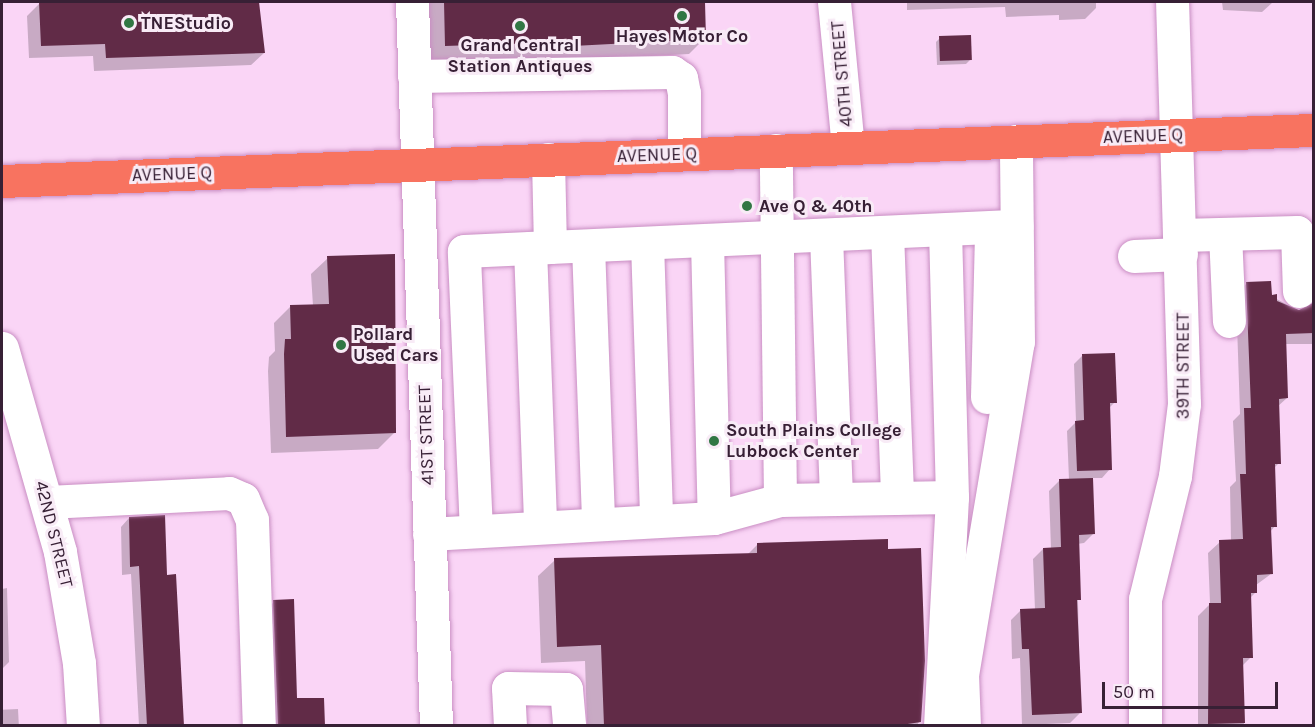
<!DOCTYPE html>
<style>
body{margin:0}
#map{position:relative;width:1315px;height:727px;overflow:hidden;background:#fad5f6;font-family:Karla,sans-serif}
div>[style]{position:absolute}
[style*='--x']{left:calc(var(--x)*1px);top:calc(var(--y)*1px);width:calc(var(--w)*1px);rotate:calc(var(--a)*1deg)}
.shadow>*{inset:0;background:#0003;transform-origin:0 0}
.building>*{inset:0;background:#612b47;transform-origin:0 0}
.roads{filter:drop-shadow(0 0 2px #c98ec3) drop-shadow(0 0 2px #c98ec3)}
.minor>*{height:33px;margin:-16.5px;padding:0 16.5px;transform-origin:16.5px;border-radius:16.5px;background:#fff}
.highway>*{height:33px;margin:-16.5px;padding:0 16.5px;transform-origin:16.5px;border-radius:16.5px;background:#f87360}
.dots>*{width:16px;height:16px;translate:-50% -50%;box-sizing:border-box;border:3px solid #f8ebf6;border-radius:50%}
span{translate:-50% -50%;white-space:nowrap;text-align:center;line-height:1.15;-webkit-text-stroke:6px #f8ebf6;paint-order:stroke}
.poi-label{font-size:18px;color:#372035;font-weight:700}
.left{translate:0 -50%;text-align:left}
.street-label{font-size:18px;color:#372035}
.frame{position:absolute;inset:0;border:3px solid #372035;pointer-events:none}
.scale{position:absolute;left:1102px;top:682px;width:176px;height:27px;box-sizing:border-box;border:3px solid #372035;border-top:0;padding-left:8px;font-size:18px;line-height:21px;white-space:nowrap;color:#372035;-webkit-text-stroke:4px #f8ebf6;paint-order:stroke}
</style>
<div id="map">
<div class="shadow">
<i style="clip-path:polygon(258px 2px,264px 53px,251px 65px,94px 71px,93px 56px,29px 58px,27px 16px,40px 3px)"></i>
<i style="clip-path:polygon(428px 2px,703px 2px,705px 38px,689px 54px,520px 63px,520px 58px,430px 61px)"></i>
<i style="clip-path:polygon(907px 2px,1096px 2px,1096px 8px,1085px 19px,1059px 20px,1059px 15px,1006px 17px,1005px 7px,907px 10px)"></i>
<i style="clip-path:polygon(1222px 2px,1273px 2px,1262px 12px,1223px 10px)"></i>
<i style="clip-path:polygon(940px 38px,970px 60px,966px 64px,937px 65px,936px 42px)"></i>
<i style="clip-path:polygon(393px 256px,394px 433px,378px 449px,271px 453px,268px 371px,269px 357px,275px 351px,274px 323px,290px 307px,313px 306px,311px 274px,328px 258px)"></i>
<i style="clip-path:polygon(1247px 283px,1299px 311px,1314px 303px,1314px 344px,1285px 344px,1287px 398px,1277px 407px,1279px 463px,1273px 469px,1275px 526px,1270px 532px,1271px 574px,1256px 585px,1256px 592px,1249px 599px,1251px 657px,1242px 666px,1244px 726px,1198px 726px,1198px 616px,1210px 604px,1208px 553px,1220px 542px,1231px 541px,1230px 487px,1236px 481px,1233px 421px,1240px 414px,1236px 295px)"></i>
<i style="clip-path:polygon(1082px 356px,1115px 402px,1108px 409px,1110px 469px,1102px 478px,1092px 478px,1094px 533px,1084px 543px,1077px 544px,1080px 713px,1070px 723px,1022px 725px,1020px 658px,1012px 659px,1011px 620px,1021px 610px,1035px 610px,1033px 559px,1043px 549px,1051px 549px,1049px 491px,1059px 481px,1069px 480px,1067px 431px,1076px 422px,1074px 364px)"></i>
<i style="clip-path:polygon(129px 518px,165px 576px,182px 726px,139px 726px,131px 574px,122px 575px,121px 527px)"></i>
<i style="clip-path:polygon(757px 545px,920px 721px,916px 726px,587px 726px,585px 661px,541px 663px,538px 576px,555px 560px,747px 555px)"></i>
<i style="clip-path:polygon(7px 588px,9px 662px,2px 669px,2px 589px)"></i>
<i style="clip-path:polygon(274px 602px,296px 700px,323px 726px,266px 726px,262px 613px)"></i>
<i style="left:18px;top:709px;width:17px;height:16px;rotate:87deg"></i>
</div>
<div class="building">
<i style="clip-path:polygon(39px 2px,259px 2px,265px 53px,106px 58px,105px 44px,41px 46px)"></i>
<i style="clip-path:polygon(444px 2px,705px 2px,706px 39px,535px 48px,535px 43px,445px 46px)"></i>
<i style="left:971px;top:35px;width:25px;height:32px;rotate:88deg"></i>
<i style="clip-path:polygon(395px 254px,396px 433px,286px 437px,284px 354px,285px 339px,291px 339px,290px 305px,329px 304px,327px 256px)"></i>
<i style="clip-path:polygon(1271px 281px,1272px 295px,1277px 294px,1277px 301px,1299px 310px,1313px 303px,1314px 333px,1286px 334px,1288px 398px,1279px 399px,1281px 464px,1275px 464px,1277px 527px,1271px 527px,1273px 574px,1257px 575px,1257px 593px,1251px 593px,1253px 658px,1243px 658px,1245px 723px,1208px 724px,1209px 603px,1221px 603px,1219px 540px,1243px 539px,1240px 474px,1246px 474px,1244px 408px,1251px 408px,1246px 282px)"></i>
<i style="clip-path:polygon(1115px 353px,1117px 403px,1110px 403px,1112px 470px,1077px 471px,1075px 421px,1084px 420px,1082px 354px)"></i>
<i style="clip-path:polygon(1093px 478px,1095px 534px,1079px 535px,1081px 600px,1077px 600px,1082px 713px,1032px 715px,1029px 649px,1022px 649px,1020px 609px,1045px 608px,1043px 548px,1061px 547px,1059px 479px)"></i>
<i style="clip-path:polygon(165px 515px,167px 575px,176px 574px,184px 726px,147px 726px,139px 566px,130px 567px,129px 517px)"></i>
<i style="clip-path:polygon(888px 539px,888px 549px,921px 548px,925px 661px,921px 722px,894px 726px,604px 726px,601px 645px,557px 647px,554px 558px,757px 553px,757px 543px)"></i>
<i style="clip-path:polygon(294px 599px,297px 698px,324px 698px,325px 726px,278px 726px,273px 600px)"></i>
</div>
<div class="roads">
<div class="minor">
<i style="--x:412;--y:2;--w:724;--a:88.1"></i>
<i style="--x:834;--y:2;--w:146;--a:84.5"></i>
<i style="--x:414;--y:76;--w:258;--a:-0.9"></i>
<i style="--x:672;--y:72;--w:11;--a:34"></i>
<i style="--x:681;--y:78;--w:15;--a:79"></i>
<i style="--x:684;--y:93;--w:61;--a:90"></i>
<i style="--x:548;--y:159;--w:88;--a:88.7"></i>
<i style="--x:550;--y:247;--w:467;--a:-2.6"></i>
<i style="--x:887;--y:233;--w:265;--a:87.8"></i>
<i style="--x:1225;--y:234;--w:87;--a:87.4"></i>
<i style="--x:1180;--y:235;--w:117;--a:-1.5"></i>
<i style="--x:1297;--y:232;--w:59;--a:88.1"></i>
<i style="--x:826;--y:236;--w:263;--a:87.8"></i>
<i style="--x:707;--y:241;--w:277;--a:88.6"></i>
<i style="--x:647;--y:243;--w:278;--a:88.1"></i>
<i style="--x:588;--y:246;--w:278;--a:87.9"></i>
<i style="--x:530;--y:248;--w:279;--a:87.9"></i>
<i style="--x:1134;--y:256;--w:47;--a:-2.4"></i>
<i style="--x:2;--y:348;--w:212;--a:74.1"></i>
<i style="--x:60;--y:552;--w:113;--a:80.3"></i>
<i style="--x:79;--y:663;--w:63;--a:86.4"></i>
<i style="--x:987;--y:397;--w:169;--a:-88.6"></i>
<i style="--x:780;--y:500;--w:172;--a:-1"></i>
<i style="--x:952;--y:497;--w:267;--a:-91.5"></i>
<i style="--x:47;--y:502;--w:182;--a:-2.8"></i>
<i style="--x:229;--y:493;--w:15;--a:23"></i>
<i style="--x:243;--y:499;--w:23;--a:67"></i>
<i style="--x:252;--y:520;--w:206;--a:88.1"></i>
<i style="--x:476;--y:531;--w:280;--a:-92.5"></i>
<i style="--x:464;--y:251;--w:86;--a:-2.7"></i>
<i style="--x:429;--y:534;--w:285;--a:-3.2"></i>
<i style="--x:714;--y:518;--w:68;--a:-15.3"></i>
<i style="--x:780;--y:500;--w:350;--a:-90.7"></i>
<i style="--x:510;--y:726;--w:38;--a:-93"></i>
<i style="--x:508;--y:688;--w:58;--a:1"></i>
<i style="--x:566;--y:689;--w:37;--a:85"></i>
<i style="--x:940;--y:726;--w:229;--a:-87"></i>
<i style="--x:964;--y:726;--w:51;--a:-92.2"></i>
<i style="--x:962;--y:675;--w:338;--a:-80.5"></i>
<i style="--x:1018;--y:342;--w:201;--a:-90.6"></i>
<i style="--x:1145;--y:726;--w:127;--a:-90"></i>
<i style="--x:1145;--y:599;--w:127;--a:-76.3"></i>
<i style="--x:1175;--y:476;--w:73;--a:-82.9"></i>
<i style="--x:1184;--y:404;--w:402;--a:-91.7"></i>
</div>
<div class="highway">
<i style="--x:2;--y:181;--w:1313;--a:-2.23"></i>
</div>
</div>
<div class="dots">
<i style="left:682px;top:16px;background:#317744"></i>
<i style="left:129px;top:23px;background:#317744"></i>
<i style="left:520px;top:26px;background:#317744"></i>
<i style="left:747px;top:206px;background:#317744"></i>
<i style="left:341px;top:345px;background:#317744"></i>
<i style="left:714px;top:441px;background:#317744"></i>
</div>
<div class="poi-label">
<span class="left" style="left:141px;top:23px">TNEStudio</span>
<span style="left:682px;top:36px">Hayes Motor Co</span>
<span style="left:520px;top:56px">Grand Central<br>Station Antiques</span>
<span class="left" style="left:759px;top:206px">Ave Q &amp; 40th</span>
<span class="left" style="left:353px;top:345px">Pollard<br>Used Cars</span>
<span class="left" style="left:726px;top:441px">South Plains College<br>Lubbock Center</span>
</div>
<div class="street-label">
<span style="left:842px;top:74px;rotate:-95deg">40TH STREET</span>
<span style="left:1143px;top:136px;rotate:-2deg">AVENUE Q</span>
<span style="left:657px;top:155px;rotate:-2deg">AVENUE Q</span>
<span style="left:172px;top:174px;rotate:-2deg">AVENUE Q</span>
<span style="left:1183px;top:366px;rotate:-90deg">39TH STREET</span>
<span style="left:426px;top:435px;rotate:-92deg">41ST STREET</span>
<span style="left:54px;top:534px;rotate:76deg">42ND STREET</span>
</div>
<div class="frame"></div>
<div class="scale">50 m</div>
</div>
